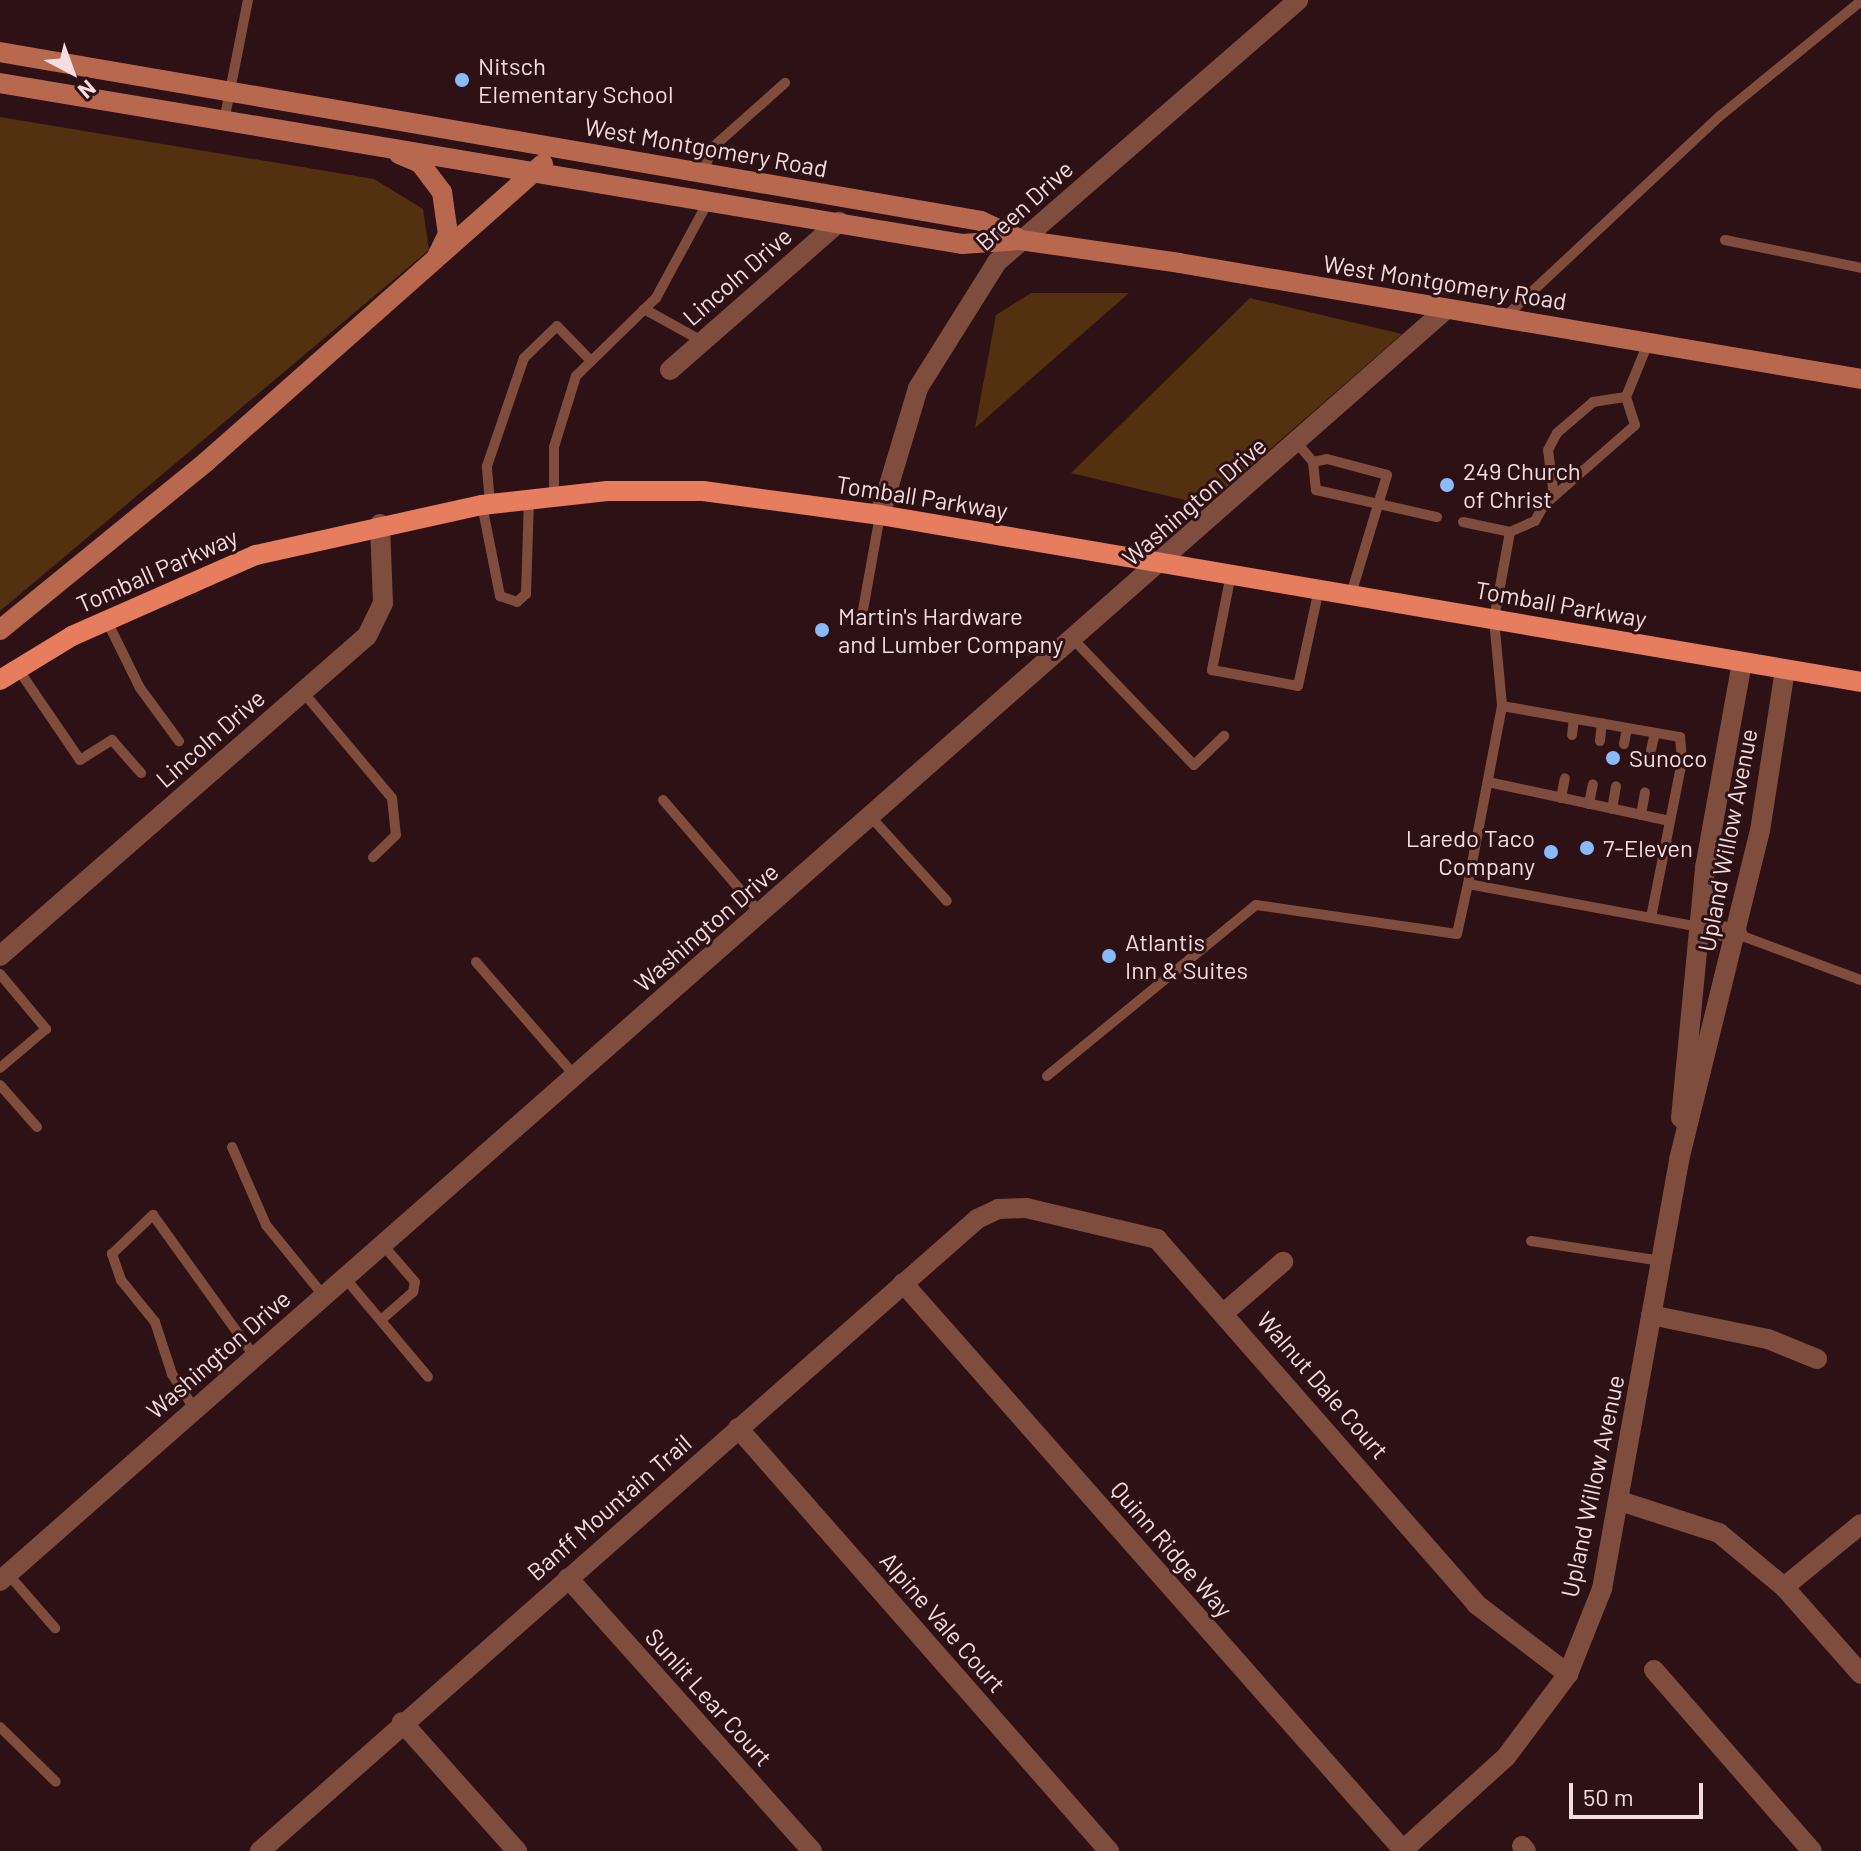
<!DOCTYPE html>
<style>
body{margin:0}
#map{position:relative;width:1861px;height:1851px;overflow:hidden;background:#2e1114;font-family:Barlow,sans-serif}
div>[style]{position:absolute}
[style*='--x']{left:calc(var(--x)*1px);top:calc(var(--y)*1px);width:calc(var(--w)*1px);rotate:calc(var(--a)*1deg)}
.green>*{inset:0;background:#523010}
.service>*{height:10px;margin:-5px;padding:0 5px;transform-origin:5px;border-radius:5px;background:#7f4d3e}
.minor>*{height:20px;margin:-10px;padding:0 10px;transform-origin:10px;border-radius:10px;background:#7f4d3e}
.tertiary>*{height:20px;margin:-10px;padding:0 10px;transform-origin:10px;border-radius:10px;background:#7f4d3e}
.secondary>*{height:20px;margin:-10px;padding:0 10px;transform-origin:10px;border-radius:10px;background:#b96850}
.primary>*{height:20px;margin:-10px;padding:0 10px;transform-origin:10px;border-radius:10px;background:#e57d5e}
.dots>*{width:22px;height:22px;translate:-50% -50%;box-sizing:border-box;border:4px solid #2e1114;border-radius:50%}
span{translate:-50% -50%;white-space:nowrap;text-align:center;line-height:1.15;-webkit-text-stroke:6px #2e1114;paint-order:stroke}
.poi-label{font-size:24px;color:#f4dddf}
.left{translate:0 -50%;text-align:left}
.right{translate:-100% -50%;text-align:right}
.street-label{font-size:24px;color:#f4dddf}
.north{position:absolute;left:32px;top:32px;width:80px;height:80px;-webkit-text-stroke:6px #2e1114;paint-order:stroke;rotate:139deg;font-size:22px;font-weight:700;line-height:32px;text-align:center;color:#f4dddf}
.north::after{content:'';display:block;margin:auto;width:28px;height:36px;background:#f4dddf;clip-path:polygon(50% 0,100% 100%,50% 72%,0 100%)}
.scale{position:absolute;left:1569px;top:1783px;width:134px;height:36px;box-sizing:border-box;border:4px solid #f4dddf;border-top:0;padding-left:10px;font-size:24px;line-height:28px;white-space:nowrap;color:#f4dddf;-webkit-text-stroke:6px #2e1114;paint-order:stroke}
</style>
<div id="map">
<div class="green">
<i style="clip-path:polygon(0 117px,374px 179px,423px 209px,429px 250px,0 611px)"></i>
<i style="clip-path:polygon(1031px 293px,1129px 293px,975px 428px,996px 315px)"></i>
<i style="clip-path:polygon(1250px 298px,1402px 334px,1206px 505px,1071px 473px)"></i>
</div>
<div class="service">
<i style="--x:224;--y:121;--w:123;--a:-78.8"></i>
<i style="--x:703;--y:173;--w:27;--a:-70"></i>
<i style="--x:712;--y:148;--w:98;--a:-41.7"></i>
<i style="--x:1725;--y:240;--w:139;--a:11.6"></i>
<i style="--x:644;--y:309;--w:66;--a:28.9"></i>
<i style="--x:1506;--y:316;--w:293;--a:-43.1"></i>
<i style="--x:1720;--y:116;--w:182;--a:-39.2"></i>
<i style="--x:1626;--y:397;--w:58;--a:-67.8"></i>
<i style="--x:1298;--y:444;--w:23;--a:50"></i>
<i style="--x:1313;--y:462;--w:14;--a:-12"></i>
<i style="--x:1327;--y:459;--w:62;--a:14.9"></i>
<i style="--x:1387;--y:475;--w:124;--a:106.8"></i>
<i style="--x:1313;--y:462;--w:28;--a:84"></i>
<i style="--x:1316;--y:490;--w:124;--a:12.6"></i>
<i style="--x:554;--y:495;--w:48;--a:-90"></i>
<i style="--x:554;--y:447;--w:74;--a:-72.8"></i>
<i style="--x:576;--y:376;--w:112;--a:-44.3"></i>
<i style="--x:656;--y:298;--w:111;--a:-61.6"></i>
<i style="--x:1554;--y:496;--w:46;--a:-97.4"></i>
<i style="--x:1548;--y:450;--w:19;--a:-62"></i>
<i style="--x:1557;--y:433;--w:48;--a:-40.7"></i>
<i style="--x:1593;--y:402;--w:33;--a:-9"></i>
<i style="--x:490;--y:503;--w:37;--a:-95"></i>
<i style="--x:487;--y:466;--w:114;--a:-71.1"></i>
<i style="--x:524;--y:358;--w:46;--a:-44.1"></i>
<i style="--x:557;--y:326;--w:49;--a:45.8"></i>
<i style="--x:482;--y:505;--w:93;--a:78.8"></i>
<i style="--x:500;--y:596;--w:18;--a:19"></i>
<i style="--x:517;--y:602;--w:12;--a:-42"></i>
<i style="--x:526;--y:594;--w:96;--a:-88.2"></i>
<i style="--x:1463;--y:522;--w:48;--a:12"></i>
<i style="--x:1510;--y:532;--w:27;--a:-24"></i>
<i style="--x:1535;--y:521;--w:18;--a:-61"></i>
<i style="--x:1544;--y:505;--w:121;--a:-41.3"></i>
<i style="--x:1635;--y:425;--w:29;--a:-108"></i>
<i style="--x:1510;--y:532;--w:88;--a:100.4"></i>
<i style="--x:1494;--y:619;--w:87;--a:84.7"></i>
<i style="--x:1502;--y:706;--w:181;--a:100.8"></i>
<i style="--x:1468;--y:884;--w:235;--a:10.5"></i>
<i style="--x:1231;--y:574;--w:98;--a:101.2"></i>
<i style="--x:1212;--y:670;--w:87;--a:10.5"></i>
<i style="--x:1298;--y:686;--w:99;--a:-77.8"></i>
<i style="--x:106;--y:619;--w:77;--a:63.8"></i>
<i style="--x:140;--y:688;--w:66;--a:53.7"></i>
<i style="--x:861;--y:621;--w:108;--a:-79.8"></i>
<i style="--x:1074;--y:640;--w:173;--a:46.2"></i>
<i style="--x:1194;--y:765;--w:42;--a:-44"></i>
<i style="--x:18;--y:669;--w:110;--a:55.7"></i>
<i style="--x:80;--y:760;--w:38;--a:-32"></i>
<i style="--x:112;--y:740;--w:44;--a:48.7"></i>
<i style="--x:303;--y:692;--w:138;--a:50"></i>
<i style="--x:392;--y:798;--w:37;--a:84"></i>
<i style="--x:396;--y:835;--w:32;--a:136"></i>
<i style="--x:1502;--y:706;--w:181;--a:9.9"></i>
<i style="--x:1680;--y:737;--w:24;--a:85"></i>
<i style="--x:1682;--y:761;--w:159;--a:101.2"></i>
<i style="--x:1572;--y:735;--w:16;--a:-83"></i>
<i style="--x:1600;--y:741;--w:18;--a:-84"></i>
<i style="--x:1624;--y:744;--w:16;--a:-79"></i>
<i style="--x:1651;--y:750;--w:17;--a:-77"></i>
<i style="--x:1488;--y:782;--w:186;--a:12.1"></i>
<i style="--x:1561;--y:798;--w:20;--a:-79"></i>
<i style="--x:663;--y:800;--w:150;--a:49.3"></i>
<i style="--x:1589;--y:804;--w:20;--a:-79"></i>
<i style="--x:1612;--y:809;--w:23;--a:-80"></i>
<i style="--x:1641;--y:815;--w:23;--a:-80"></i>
<i style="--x:871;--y:817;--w:113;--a:47.9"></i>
<i style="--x:1737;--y:934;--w:132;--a:20.4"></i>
<i style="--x:476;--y:962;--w:151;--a:49"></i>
<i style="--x:0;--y:974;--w:72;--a:50.1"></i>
<i style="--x:46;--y:1029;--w:60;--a:139.7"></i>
<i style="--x:1047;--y:1076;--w:270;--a:-39.3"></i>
<i style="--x:1256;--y:905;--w:203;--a:8.2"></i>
<i style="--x:1457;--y:934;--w:51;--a:-77.6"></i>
<i style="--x:0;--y:1085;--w:56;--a:48.6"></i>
<i style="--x:232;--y:1147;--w:85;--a:66.4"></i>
<i style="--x:266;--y:1225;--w:92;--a:50.8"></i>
<i style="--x:1531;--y:1241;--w:132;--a:8.7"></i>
<i style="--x:345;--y:1278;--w:129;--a:50"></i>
<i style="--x:381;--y:1320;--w:43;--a:-41.2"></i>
<i style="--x:413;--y:1292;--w:10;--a:-79"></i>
<i style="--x:415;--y:1282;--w:49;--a:-130.9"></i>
<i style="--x:195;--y:1410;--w:43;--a:-122.6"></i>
<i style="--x:172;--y:1374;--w:55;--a:-108.1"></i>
<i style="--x:155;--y:1322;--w:54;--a:-129"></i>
<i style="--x:121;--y:1280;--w:28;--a:-109"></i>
<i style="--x:112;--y:1254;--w:57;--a:-43.6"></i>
<i style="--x:153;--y:1215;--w:175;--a:54.3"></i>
<i style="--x:8;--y:1574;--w:72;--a:49"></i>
<i style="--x:0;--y:1727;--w:78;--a:44.5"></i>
</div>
<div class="minor">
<i style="--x:670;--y:370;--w:225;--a:-41.2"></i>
<i style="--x:0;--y:956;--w:487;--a:-41.1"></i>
<i style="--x:367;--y:636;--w:37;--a:-64"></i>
<i style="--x:383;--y:603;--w:79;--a:-92.2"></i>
<i style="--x:903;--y:1283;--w:756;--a:48.59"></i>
<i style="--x:1225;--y:1312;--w:77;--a:-40.8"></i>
<i style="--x:1651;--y:1315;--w:119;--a:11.6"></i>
<i style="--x:1768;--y:1339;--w:53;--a:22.2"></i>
<i style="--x:738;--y:1428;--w:563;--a:48.75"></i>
<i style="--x:1620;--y:1501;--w:104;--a:17.9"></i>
<i style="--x:1719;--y:1533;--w:85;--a:39.7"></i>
<i style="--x:1784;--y:1587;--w:116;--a:48.5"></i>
<i style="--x:568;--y:1578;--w:366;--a:48.2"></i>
<i style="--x:0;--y:1581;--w:1923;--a:-41.33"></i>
<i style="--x:1784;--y:1587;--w:99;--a:-39.3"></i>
<i style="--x:1654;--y:1670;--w:240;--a:48.9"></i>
<i style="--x:402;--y:1722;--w:173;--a:48.3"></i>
<i style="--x:1522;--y:1846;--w:6;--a:51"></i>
<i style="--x:260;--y:1851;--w:956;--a:-41.39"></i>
<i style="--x:977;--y:1219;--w:23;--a:-25"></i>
<i style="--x:998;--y:1209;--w:28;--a:-2"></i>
<i style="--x:1026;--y:1208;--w:135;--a:13.3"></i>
<i style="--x:1157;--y:1239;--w:485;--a:48.8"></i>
<i style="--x:1476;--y:1604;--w:116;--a:37.3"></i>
</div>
<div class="tertiary">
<i style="--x:880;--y:515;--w:133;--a:-73.3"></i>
<i style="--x:918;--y:388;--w:149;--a:-57.9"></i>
<i style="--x:997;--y:262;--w:399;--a:-41"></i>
<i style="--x:1699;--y:927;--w:39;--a:10"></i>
<i style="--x:1681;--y:1118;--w:251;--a:-84.5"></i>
<i style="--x:1705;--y:868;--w:208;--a:-79.8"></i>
<i style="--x:1402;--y:1851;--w:140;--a:-42.1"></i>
<i style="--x:1506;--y:1757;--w:104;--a:-53.2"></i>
<i style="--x:1568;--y:1674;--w:92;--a:-68.2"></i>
<i style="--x:1602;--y:1589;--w:436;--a:-79.8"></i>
<i style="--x:1679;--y:1160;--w:339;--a:-76.2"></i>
<i style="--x:1760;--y:831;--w:163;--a:-81.2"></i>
</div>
<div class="secondary">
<i style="--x:0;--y:52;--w:995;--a:9.77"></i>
<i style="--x:981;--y:221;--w:40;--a:25"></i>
<i style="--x:0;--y:83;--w:975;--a:9.5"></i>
<i style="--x:962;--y:244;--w:58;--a:-3.9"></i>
<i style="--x:1020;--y:240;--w:161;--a:8.2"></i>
<i style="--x:1179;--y:263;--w:692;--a:9.65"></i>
<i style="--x:399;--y:154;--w:23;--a:23"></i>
<i style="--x:420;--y:163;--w:36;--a:53"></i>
<i style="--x:442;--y:192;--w:42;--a:81.9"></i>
<i style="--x:448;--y:234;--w:25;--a:116"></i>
<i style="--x:0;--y:630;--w:266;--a:-39.2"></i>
<i style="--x:206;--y:462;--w:450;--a:-41.5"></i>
</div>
<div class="primary">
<i style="--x:0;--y:680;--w:84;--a:-31.4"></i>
<i style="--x:72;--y:636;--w:201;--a:-23.8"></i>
<i style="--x:256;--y:555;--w:231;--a:-12.5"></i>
<i style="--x:482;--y:505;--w:126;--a:-6.4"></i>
<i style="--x:607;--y:491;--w:96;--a:0"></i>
<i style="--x:703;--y:491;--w:179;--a:7.7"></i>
<i style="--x:880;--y:515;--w:995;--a:9.66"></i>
</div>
<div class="dots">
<i style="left:462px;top:80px;background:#89bafc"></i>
<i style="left:1447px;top:485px;background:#89bafc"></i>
<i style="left:822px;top:630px;background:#89bafc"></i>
<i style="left:1613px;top:758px;background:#89bafc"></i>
<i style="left:1587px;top:848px;background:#89bafc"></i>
<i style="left:1551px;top:852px;background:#89bafc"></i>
<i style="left:1109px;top:956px;background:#89bafc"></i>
</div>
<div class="poi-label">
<span class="left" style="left:478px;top:80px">Nitsch<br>Elementary School</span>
<span class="left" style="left:1463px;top:485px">249 Church<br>of Christ</span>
<span class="left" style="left:838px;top:630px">Martin's Hardware<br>and Lumber Company</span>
<span class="left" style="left:1629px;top:758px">Sunoco</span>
<span class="right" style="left:1535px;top:852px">Laredo Taco<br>Company</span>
<span class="left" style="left:1603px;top:848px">7-Eleven</span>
<span class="left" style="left:1125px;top:956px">Atlantis<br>Inn &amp; Suites</span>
</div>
<div class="street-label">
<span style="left:706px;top:147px;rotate:10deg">West Montgomery Road</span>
<span style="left:1024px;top:205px;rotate:-42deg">Breen Drive</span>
<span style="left:737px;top:276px;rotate:-41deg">Lincoln Drive</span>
<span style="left:1445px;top:282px;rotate:9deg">West Montgomery Road</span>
<span style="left:922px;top:497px;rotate:9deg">Tomball Parkway</span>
<span style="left:1194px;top:501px;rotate:-41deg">Washington Drive</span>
<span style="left:157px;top:570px;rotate:-24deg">Tomball Parkway</span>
<span style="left:1561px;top:604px;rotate:10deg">Tomball Parkway</span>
<span style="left:210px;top:738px;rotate:-41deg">Lincoln Drive</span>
<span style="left:1727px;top:840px;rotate:-79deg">Upland Willow Avenue</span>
<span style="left:706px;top:927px;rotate:-41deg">Washington Drive</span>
<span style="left:218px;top:1354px;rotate:-41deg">Washington Drive</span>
<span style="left:1323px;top:1385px;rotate:49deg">Walnut Dale Court</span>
<span style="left:1592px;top:1486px;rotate:-78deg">Upland Willow Avenue</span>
<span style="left:609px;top:1507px;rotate:-41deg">Banff Mountain Trail</span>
<span style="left:1172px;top:1549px;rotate:49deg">Quinn Ridge Way</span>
<span style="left:943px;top:1622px;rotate:49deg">Alpine Vale Court</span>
<span style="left:709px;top:1697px;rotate:48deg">Sunlit Lear Court</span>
</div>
<div class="north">N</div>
<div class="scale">50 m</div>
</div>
